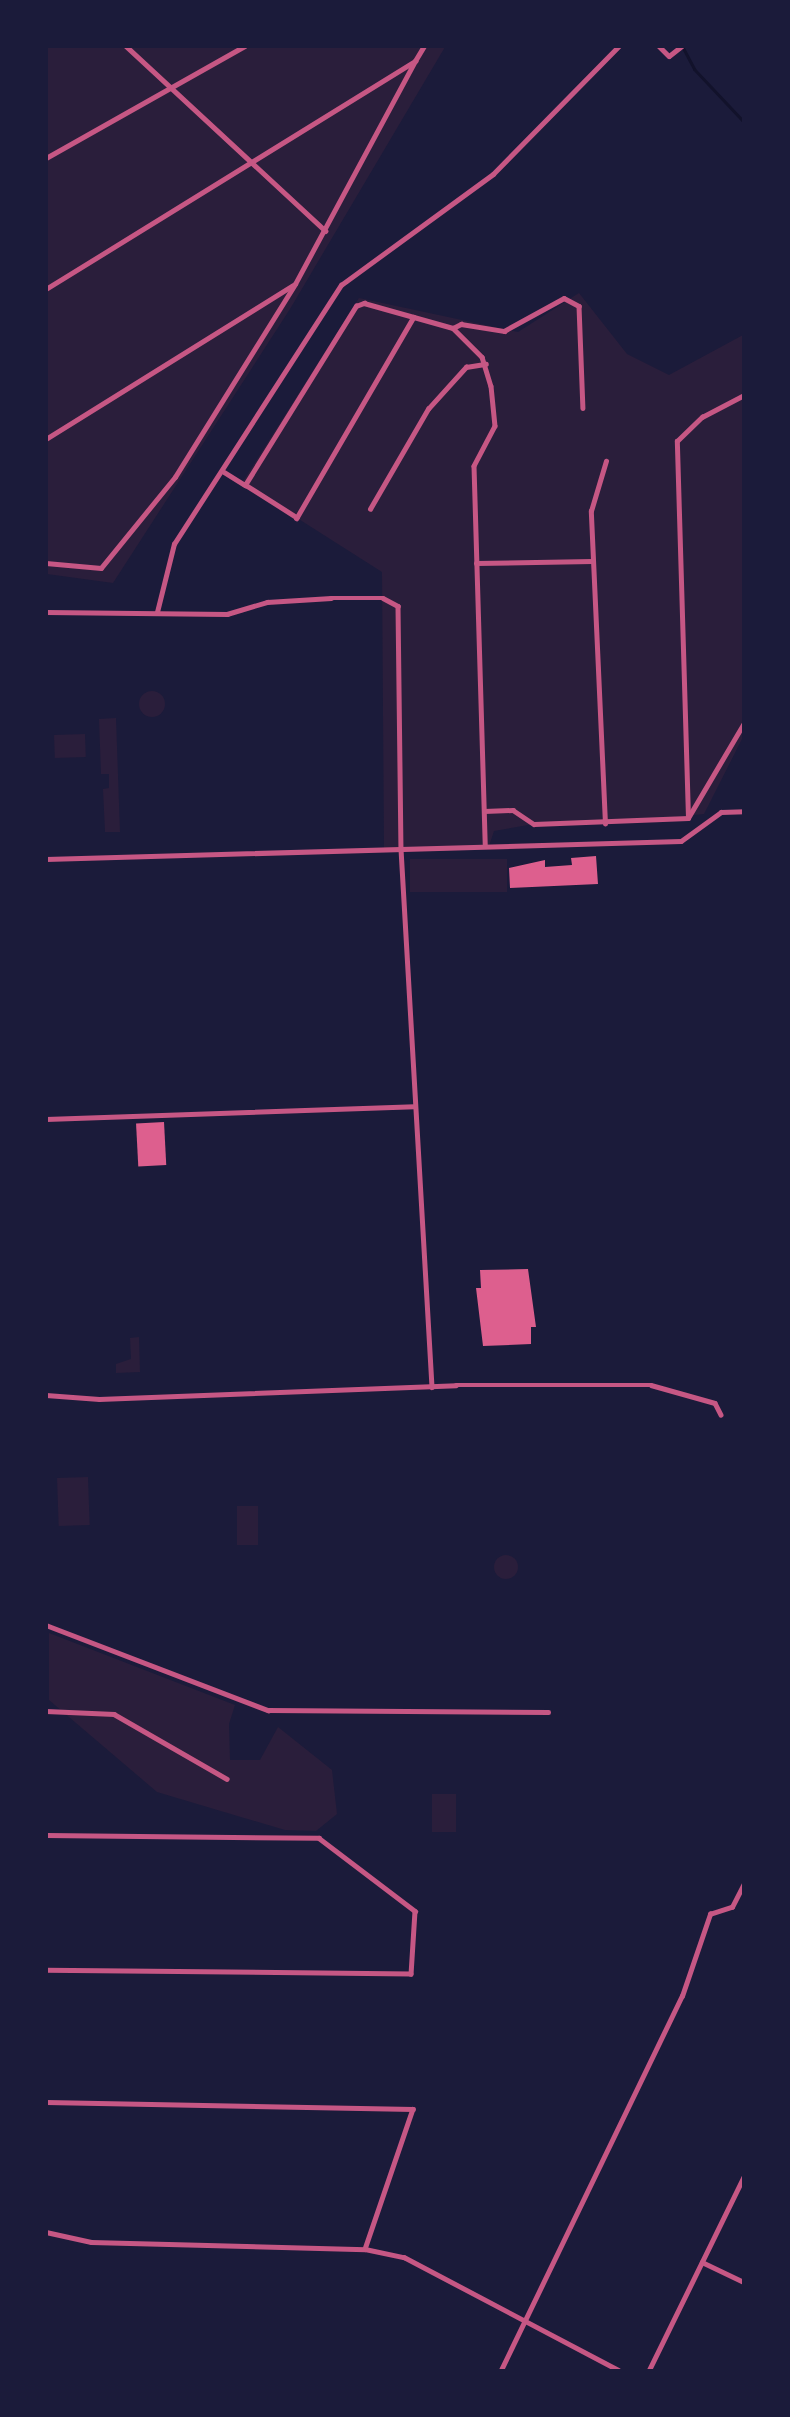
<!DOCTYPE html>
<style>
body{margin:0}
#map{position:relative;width:790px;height:2417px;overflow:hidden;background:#1b1b3a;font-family:"Sofia Sans Condensed",sans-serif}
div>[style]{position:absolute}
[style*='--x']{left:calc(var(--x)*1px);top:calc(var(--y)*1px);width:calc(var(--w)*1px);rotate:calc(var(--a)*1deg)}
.green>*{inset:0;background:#2a1e3b;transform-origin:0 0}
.round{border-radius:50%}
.stream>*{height:3px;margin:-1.5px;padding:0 1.5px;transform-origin:1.5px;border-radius:1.5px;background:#12122b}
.building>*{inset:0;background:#dd5f8e;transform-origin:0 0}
.minor>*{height:4.5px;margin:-2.25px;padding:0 2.25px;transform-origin:2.25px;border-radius:2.25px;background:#c65784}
span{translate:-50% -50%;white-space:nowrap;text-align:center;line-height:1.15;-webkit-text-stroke:4.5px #1b1b3a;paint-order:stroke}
.frame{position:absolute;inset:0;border:48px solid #1b1b3a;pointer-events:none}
</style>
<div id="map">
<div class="green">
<i style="clip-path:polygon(47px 47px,445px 47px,290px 309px,113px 583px,47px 574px)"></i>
<i style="clip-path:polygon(579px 293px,627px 354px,669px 375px,743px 335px,743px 737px,704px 814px,605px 824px,534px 824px,494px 831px,489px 846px,384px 849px,382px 572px,242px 483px,359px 298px,518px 332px)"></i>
<i class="round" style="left:139px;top:691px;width:26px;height:26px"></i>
<i style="clip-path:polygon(116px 718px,120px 832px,105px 832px,103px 789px,109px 788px,109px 774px,101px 774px,99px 719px)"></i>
<i style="left:85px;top:734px;width:23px;height:31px;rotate:88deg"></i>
<i style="left:507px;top:859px;width:33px;height:97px;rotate:90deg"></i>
<i style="clip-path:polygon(139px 1337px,140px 1372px,116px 1373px,116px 1364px,131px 1359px,130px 1338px)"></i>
<i style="left:88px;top:1477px;width:48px;height:31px;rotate:88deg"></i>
<i style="left:237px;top:1506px;width:21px;height:39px"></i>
<i class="round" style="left:494px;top:1555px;width:24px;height:24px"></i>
<i style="clip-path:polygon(49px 1633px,235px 1705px,229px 1724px,230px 1760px,260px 1760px,278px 1727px,332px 1770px,337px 1814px,316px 1831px,285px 1830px,157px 1792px,49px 1700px)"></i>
<i style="left:432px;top:1794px;width:24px;height:38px"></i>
</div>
<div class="stream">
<i style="--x:682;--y:46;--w:26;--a:62"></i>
<i style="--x:694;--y:69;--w:73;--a:46.7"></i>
</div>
<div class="building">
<i style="clip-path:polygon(596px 856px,598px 884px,510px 888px,509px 868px,545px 860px,545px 867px,572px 865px,571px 858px)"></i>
<i style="left:164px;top:1122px;width:43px;height:28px;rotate:87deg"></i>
<i style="clip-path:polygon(528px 1269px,536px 1327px,531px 1327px,531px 1344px,483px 1346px,476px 1288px,481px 1288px,480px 1270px)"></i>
</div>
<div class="minor">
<i style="--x:126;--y:46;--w:272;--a:42.8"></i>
<i style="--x:659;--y:46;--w:14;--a:45"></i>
<i style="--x:669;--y:56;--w:16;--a:-38"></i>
<i style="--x:46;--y:158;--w:228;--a:-29.4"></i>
<i style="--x:46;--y:289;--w:434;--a:-31.7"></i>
<i style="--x:415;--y:61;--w:17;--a:-59"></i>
<i style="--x:414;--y:317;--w:233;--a:120.2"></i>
<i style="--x:297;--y:518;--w:62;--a:-147.6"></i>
<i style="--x:245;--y:485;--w:211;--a:-58.2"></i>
<i style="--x:356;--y:306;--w:9;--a:-21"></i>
<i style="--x:364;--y:303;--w:92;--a:15.7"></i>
<i style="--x:453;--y:328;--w:41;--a:45"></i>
<i style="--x:482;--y:357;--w:30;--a:73"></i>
<i style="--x:491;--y:386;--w:40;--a:84.3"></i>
<i style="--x:495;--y:426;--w:45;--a:117.7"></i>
<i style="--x:474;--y:466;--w:378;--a:88.3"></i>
<i style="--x:453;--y:328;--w:9;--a:-27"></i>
<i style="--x:461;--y:324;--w:44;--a:9.2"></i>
<i style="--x:504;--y:331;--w:68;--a:-28.8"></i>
<i style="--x:564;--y:298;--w:17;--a:28"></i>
<i style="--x:579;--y:306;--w:102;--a:87.8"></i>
<i style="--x:46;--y:439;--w:291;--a:-31.9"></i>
<i style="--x:224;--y:472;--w:25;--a:32"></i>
<i style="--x:370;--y:509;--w:116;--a:-59.9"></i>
<i style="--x:428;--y:409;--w:57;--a:-47.9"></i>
<i style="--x:466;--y:367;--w:20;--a:-9"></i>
<i style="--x:46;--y:563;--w:55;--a:5.2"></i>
<i style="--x:101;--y:568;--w:117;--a:-50.9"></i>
<i style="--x:175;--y:477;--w:227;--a:-58.1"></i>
<i style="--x:295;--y:284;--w:253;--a:-61.7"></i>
<i style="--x:476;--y:563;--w:116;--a:-1"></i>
<i style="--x:46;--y:612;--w:181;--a:0.6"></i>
<i style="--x:227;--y:614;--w:42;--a:-16.7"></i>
<i style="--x:267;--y:602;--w:64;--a:-3.6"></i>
<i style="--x:331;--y:598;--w:52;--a:0"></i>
<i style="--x:383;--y:598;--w:17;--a:28"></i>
<i style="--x:398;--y:606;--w:243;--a:89.3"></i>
<i style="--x:401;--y:849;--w:539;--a:86.7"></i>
<i style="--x:157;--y:612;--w:70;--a:-76"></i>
<i style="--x:174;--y:544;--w:308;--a:-57.2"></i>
<i style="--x:341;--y:285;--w:188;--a:-36.1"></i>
<i style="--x:493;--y:174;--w:180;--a:-45.5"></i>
<i style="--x:484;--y:811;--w:29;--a:-2"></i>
<i style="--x:513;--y:810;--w:25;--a:34"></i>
<i style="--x:534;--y:824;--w:154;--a:-2.2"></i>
<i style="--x:688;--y:818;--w:110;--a:-59.5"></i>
<i style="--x:688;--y:818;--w:377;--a:-91.7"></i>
<i style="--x:677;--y:441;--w:35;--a:-44"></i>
<i style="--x:702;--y:417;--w:47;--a:-27.6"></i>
<i style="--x:605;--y:824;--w:313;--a:-92.6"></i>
<i style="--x:591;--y:511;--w:52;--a:-73.3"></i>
<i style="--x:46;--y:859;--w:635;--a:-1.62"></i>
<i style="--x:681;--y:841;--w:49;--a:-35.9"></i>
<i style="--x:721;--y:812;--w:23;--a:-2"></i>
<i style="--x:46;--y:1119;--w:368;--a:-2"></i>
<i style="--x:46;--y:1395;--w:53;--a:4.3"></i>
<i style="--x:99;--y:1399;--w:357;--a:-2.2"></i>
<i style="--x:456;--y:1385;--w:195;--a:0"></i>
<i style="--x:651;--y:1385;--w:66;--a:15.7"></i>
<i style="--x:715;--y:1403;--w:13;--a:63"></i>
<i style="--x:46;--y:1625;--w:238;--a:21"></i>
<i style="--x:268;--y:1710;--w:280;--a:0.4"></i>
<i style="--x:46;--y:1711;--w:68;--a:2.5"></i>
<i style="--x:114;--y:1714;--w:130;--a:29.9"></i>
<i style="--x:46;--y:1835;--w:273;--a:0.6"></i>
<i style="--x:319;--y:1838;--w:121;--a:37.2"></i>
<i style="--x:415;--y:1911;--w:63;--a:93.6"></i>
<i style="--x:411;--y:1974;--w:365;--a:-179.4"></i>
<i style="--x:46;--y:2102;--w:367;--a:1.1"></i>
<i style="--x:413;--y:2109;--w:148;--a:108.9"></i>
<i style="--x:46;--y:2232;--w:46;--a:12.5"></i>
<i style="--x:91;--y:2242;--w:274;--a:1.5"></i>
<i style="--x:365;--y:2249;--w:40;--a:12"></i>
<i style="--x:404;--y:2257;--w:242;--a:27.8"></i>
<i style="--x:702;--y:2262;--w:47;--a:25.5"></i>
<i style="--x:501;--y:2370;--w:415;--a:-64.2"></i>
<i style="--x:682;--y:1996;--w:87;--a:-71.1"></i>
<i style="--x:710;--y:1914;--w:23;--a:-18"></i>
<i style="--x:732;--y:1907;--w:27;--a:-63"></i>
<i style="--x:649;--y:2370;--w:216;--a:-63.9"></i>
</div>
<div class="frame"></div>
</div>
